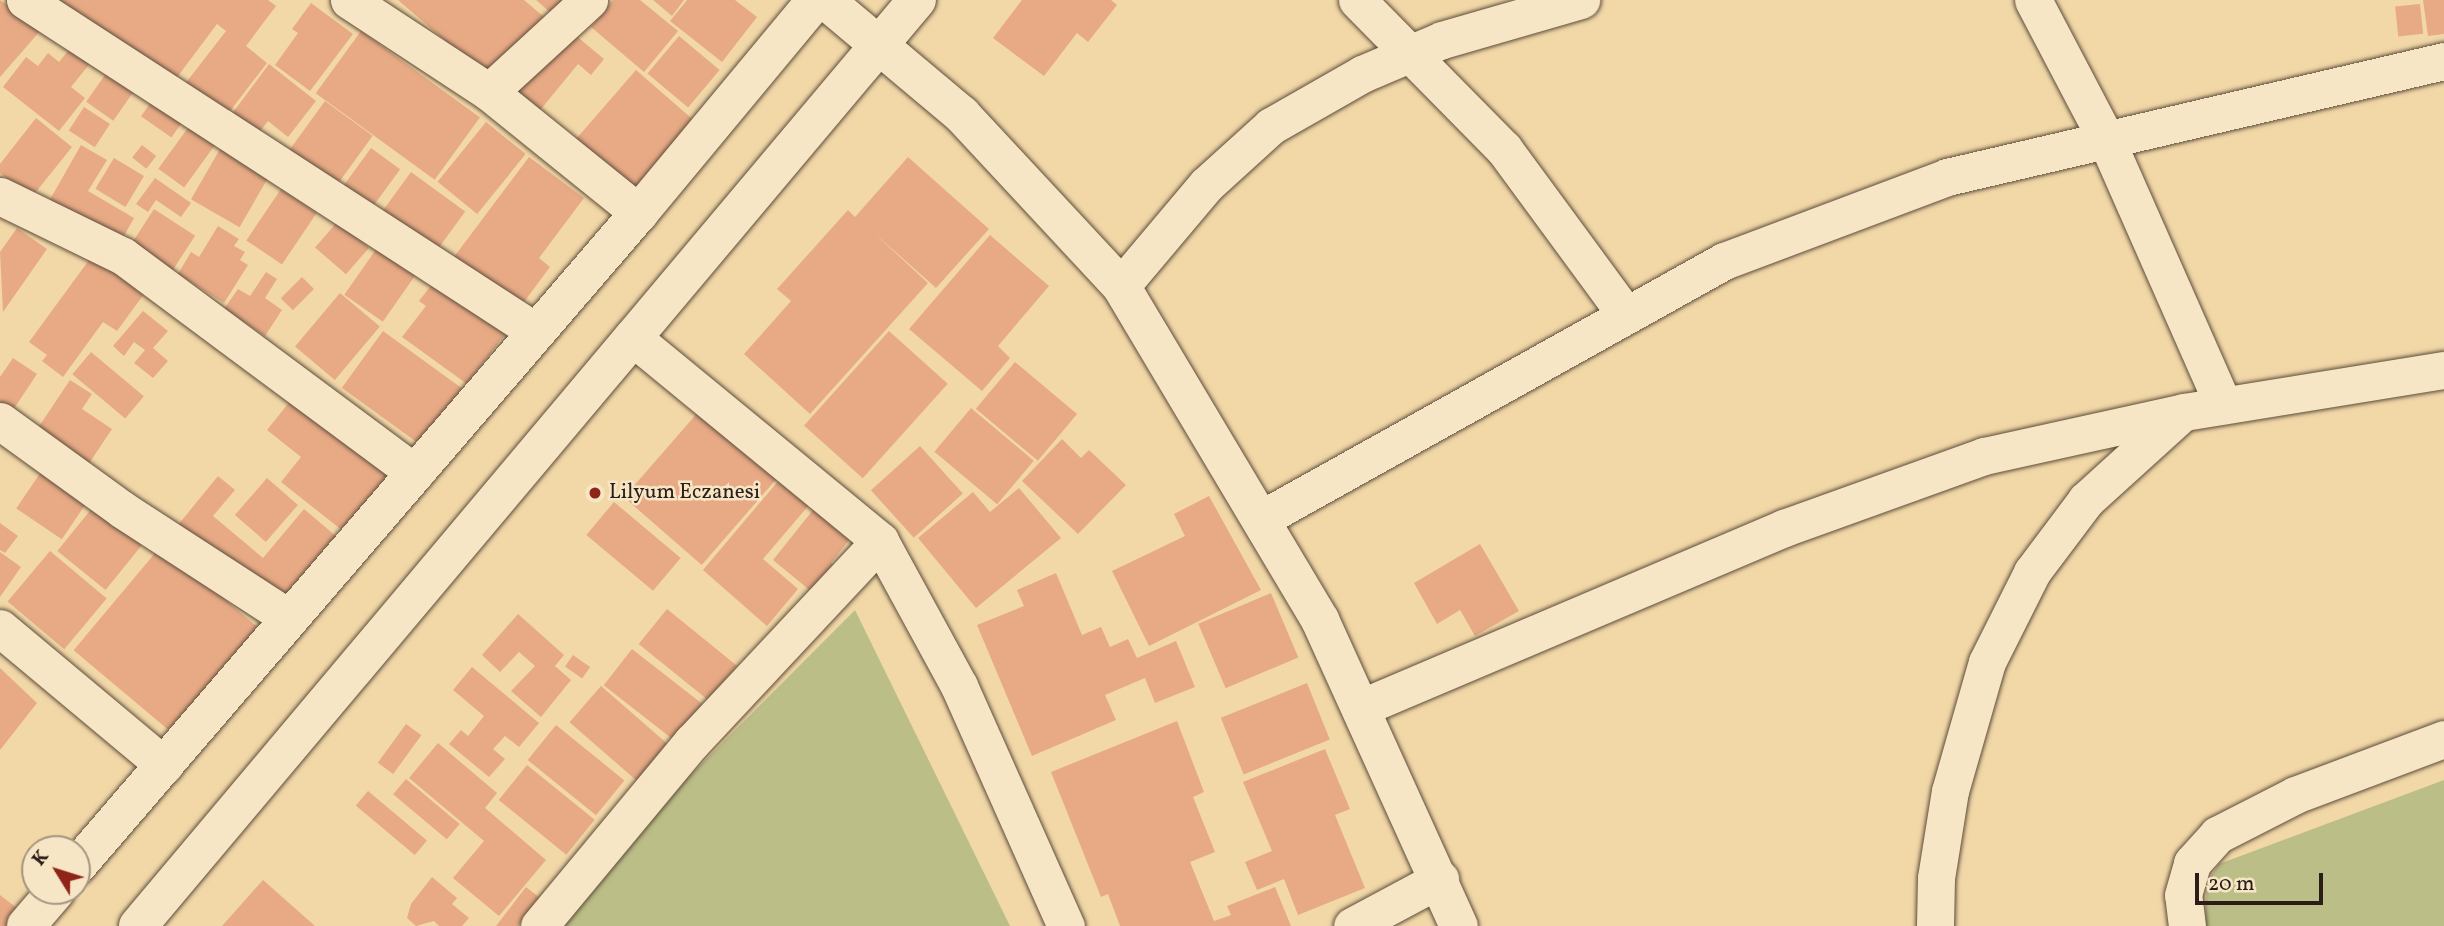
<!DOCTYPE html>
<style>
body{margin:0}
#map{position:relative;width:2444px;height:926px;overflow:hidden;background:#f2d8a7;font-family:Vollkorn,serif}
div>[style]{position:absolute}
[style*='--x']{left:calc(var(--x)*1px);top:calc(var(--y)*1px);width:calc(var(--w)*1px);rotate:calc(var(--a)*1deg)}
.green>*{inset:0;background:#bcbe87}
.building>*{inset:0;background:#e7aa85;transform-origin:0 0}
.roads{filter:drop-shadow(0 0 2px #5d4c3c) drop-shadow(0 0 2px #5d4c3c)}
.street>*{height:37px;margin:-18.5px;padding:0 18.5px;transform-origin:18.5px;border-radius:18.5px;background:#f7e6c6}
.secondary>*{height:38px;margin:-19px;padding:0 19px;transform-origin:19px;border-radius:19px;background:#f7e6c6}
.dots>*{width:19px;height:19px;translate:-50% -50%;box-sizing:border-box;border:4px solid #f7e6c6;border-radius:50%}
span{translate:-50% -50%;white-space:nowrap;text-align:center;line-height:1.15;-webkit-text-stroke:5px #f7e6c6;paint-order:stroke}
.poi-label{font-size:21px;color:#2b1e19}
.left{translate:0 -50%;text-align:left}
.north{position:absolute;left:21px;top:835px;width:70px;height:70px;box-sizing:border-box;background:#f7e6c6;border:2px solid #a59681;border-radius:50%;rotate:308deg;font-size:19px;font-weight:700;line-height:28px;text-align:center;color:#2b1e19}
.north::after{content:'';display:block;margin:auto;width:24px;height:32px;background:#8f2418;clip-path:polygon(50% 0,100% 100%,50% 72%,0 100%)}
.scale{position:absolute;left:2195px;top:873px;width:128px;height:32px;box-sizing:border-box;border:4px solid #2b1e19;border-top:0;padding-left:9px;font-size:21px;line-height:24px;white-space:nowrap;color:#2b1e19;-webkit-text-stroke:5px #f7e6c6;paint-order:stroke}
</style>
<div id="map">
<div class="green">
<i style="clip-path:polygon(855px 610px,1010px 926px,540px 926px)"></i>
<i style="clip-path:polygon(2444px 780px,2444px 926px,2205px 926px,2207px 882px,2219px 864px)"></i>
</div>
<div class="building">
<i style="clip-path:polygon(0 0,41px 30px,0 77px)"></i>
<i style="clip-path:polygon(42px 0,268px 0,276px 6px,246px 46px,267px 63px,227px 115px,185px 84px,226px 31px,217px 24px,172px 84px)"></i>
<i style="clip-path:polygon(398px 0,524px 0,544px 17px,491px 80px)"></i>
<i style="clip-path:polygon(536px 0,577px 0,559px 20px)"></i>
<i style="clip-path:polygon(613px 0,640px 0,678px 31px,644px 72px,591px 27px)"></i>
<i style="clip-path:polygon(653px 0,684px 0,672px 16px)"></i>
<i style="clip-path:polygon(687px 0,735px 0,757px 17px,722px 62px,670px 21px)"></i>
<i style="clip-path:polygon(1022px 0,1111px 0,1117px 5px,1088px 42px,1077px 33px,1044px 76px,993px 38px)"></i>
<i style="clip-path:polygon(2423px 0,2444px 0,2444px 34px,2428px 36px)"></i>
<i style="clip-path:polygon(311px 3px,353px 34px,310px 91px,275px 65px,298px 33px,292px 29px)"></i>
<i style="left:2420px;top:4px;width:30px;height:25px;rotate:84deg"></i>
<i style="clip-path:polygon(568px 29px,604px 59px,591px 75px,578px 64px,537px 114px,509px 89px)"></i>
<i style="left:361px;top:31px;width:147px;height:77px;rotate:36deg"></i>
<i style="left:679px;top:36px;width:53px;height:49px;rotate:40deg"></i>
<i style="clip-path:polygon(76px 41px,96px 56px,71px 87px,85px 98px,59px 131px,3px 87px,26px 57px,38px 66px,48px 53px,59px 62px)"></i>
<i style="clip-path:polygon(269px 64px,316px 101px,288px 137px,268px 121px,257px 135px,231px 115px)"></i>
<i style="left:112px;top:65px;width:33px;height:45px;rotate:35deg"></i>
<i style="left:636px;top:70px;width:83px;height:94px;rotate:41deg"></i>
<i style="left:156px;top:95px;width:37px;height:26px;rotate:35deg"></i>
<i style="left:325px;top:101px;width:59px;height:67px;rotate:36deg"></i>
<i style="left:84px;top:107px;width:31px;height:28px;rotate:33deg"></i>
<i style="clip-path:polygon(36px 118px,72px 147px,31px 198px,0 173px,0 164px)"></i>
<i style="left:486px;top:122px;width:51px;height:77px;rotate:39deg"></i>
<i style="left:190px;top:125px;width:32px;height:54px;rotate:36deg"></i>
<i style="clip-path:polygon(81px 145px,107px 160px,88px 191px,134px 218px,119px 245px,48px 203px)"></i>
<i style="left:142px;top:145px;width:18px;height:16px;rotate:38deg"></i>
<i style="left:371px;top:148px;width:36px;height:57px;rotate:36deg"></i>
<i style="left:220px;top:149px;width:56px;height:58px;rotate:30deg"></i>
<i style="clip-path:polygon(529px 157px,584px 198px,539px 258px,550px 267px,518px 310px,451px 261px)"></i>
<i style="clip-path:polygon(908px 157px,989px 229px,936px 288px,873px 232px,928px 283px,810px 414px,744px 354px,791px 301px,777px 289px,848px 210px,855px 217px)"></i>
<i style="left:114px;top:158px;width:35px;height:36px;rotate:31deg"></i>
<i style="left:411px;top:172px;width:67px;height:57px;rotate:36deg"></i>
<i style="clip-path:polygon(155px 178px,191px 203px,181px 217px,156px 200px,148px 212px,136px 204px)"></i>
<i style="left:281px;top:189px;width:43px;height:62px;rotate:34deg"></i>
<i style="left:154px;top:209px;width:49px;height:44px;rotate:33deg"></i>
<i style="left:338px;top:221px;width:41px;height:35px;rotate:41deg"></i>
<i style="clip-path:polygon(218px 226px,239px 239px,234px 246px,245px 252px,240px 260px,248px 265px,224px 303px,178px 274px,191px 252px,199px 257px)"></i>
<i style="clip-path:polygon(17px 228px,47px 249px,3px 312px,0 252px)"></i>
<i style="clip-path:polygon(990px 235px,1049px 286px,998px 346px,1010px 358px,982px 391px,909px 329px)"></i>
<i style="left:377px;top:248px;width:47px;height:57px;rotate:35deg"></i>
<i style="clip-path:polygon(92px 256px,144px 294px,117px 331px,103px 322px,63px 377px,42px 361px,47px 355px,29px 342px)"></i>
<i style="clip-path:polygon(266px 272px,277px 279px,265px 298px,282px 310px,265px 336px,224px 309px,238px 289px,250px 296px)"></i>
<i style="left:302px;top:277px;width:17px;height:30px;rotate:45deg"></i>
<i style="clip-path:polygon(436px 279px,508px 330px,467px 384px,402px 337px,426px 306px,419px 301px)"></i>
<i style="left:340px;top:293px;width:52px;height:70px;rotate:40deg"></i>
<i style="clip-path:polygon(143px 311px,168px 331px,153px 348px,168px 361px,153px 378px,134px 363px,145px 350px,134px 342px,124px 356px,113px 346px)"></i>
<i style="left:383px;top:331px;width:100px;height:70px;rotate:36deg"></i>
<i style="left:889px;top:331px;width:79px;height:127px;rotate:42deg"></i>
<i style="left:91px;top:352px;width:69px;height:29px;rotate:40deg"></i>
<i style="clip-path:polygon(13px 358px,37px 374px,9px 416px,0 410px,0 377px)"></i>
<i style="left:1015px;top:362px;width:81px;height:61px;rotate:40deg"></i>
<i style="clip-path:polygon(70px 380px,92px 394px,82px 409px,112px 429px,88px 465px,36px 431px)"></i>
<i style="clip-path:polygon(295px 395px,391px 471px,343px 531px,281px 482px,301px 457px,267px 430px)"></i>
<i style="left:706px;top:403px;width:103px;height:125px;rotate:41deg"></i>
<i style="left:971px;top:408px;width:82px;height:57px;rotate:40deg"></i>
<i style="clip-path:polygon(1062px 439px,1081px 458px,1089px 450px,1126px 485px,1078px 534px,1022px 481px)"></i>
<i style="left:920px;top:446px;width:64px;height:66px;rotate:48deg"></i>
<i style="left:47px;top:463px;width:55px;height:55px;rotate:34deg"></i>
<i style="clip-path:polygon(218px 476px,235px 490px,213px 516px,263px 558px,304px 509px,337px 537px,279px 608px,178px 525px)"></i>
<i style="left:267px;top:478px;width:41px;height:49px;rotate:41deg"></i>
<i style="clip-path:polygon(779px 480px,809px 505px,763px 559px,798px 589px,767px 626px,703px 570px)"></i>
<i style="clip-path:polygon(1019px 488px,1061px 538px,976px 608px,918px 538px,973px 492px,990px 512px)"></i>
<i style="clip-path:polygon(1209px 496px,1261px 590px,1149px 646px,1112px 571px,1185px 536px,1174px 514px)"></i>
<i style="left:97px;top:502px;width:62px;height:63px;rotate:39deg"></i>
<i style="left:614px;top:502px;width:87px;height:43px;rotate:40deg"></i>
<i style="clip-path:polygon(817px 505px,853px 535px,831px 563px,840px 570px,818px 597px,773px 560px)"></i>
<i style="clip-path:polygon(0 523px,18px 536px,5px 553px,0 550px)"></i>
<i style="clip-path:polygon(1480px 544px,1519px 611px,1475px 636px,1460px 610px,1437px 624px,1414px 583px)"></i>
<i style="left:161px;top:546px;width:131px;height:136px;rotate:40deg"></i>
<i style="left:50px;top:551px;width:74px;height:66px;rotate:40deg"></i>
<i style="clip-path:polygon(0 552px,21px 567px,0 597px)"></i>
<i style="clip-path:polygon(1056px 573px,1082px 635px,1101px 627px,1110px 647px,1128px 639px,1137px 658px,1176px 641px,1195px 687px,1155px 703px,1145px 678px,1105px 695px,1116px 720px,1032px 756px,977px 625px,1024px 606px,1017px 590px)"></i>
<i style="left:1271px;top:593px;width:70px;height:79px;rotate:67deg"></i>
<i style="left:667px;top:609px;width:90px;height:45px;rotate:39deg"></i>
<i style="clip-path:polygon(518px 614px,564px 655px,555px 666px,571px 680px,541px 717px,511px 691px,535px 666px,519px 652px,500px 672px,482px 655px)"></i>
<i style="left:632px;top:649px;width:93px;height:46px;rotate:38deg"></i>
<i style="left:573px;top:655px;width:21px;height:14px;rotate:35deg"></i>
<i style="clip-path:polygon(472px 667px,539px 723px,519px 747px,505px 736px,493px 749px,505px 759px,489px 777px,449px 744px,461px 730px,468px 736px,484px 716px,453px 690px)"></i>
<i style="clip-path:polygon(0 668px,37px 703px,0 750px)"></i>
<i style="left:1307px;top:683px;width:61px;height:93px;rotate:68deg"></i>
<i style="left:601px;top:686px;width:94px;height:48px;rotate:41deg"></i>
<i style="clip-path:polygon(1177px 721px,1204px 792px,1193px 797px,1215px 852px,1190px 862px,1214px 921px,1231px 915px,1227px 906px,1275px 887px,1291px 926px,1120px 926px,1108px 894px,1101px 897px,1051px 772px)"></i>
<i style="left:406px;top:724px;width:19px;height:48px;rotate:36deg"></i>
<i style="left:556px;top:725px;width:88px;height:45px;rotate:39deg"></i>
<i style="clip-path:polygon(438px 743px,497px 793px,485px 808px,546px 860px,499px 916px,453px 878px,484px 841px,409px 778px)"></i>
<i style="clip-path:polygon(1325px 749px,1350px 809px,1335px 815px,1365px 888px,1298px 915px,1284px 879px,1257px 890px,1245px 862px,1272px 851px,1243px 782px)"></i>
<i style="left:527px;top:765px;width:87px;height:45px;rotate:39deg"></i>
<i style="left:406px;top:779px;width:70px;height:20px;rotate:40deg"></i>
<i style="left:368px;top:791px;width:77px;height:19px;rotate:40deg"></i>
<i style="clip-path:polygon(432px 877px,457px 898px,452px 904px,469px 918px,462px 926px,439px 926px,434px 921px,416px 926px,407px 918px,411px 904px)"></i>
<i style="clip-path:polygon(263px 880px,315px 926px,222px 926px)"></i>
<i style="clip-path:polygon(526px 887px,540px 898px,518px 926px,496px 926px)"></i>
<i style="clip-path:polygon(0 895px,22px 912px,11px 926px,0 926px)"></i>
</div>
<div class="roads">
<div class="street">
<i style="--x:25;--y:0;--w:608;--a:32.98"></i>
<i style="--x:349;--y:0;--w:168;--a:33.3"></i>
<i style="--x:489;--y:92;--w:193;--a:38.9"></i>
<i style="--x:1357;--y:0;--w:209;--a:45.4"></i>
<i style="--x:1504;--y:149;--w:205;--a:53.7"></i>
<i style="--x:2033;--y:0;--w:155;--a:62.3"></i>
<i style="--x:2105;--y:137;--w:293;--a:66.2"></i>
<i style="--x:489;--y:92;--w:136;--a:-42.6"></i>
<i style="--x:0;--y:196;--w:137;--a:26"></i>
<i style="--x:123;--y:256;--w:364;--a:36.6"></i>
<i style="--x:1121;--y:286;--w:132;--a:-49.9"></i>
<i style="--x:1206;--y:185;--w:88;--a:-42.2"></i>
<i style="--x:1271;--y:126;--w:105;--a:-29.7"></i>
<i style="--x:1362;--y:74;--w:87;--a:-23"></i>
<i style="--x:1442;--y:40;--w:145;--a:-16.1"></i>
<i style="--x:632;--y:337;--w:321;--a:39.4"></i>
<i style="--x:880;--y:541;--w:165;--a:61.4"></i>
<i style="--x:959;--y:686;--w:263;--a:66"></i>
<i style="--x:0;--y:421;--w:152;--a:35.9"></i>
<i style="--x:123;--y:510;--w:198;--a:33"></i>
<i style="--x:1261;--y:519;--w:530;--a:-29.13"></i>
<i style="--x:1724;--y:261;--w:238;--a:-20.6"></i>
<i style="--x:1947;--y:177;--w:510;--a:-13.14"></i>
<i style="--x:0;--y:628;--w:214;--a:39.9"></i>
<i style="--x:1360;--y:708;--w:461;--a:-23"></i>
<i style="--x:1784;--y:528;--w:213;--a:-19.8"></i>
<i style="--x:1984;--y:456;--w:205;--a:-12.4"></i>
<i style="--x:2184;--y:412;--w:263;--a:-9.2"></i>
<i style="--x:539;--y:926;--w:239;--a:-50.3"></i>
<i style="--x:692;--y:742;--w:275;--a:-46.9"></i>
<i style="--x:1352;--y:926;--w:100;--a:-28.1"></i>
<i style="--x:1935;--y:926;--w:48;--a:-88.8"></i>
<i style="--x:1936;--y:878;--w:88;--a:-80.9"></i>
<i style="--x:1950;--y:791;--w:134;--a:-74"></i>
<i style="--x:1987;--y:662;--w:101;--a:-63.4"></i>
<i style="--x:2032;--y:572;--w:90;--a:-53.1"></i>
<i style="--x:2086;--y:500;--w:130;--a:-42.2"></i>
<i style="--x:2187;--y:926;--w:31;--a:-97"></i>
<i style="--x:2183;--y:895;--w:33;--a:-74"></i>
<i style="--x:2192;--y:863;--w:38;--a:-48"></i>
<i style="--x:2217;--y:835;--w:88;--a:-27.1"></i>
<i style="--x:2295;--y:795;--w:159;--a:-20.6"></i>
</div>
<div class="secondary">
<i style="--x:825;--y:0;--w:179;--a:40"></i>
<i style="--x:962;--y:115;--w:233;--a:47.1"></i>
<i style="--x:1121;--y:286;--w:389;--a:59.2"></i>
<i style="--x:1320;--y:620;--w:336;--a:65.6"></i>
<i style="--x:77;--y:866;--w:862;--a:-49.28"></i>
<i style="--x:639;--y:213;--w:277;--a:-50.3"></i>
<i style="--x:26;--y:926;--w:46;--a:-49.4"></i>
<i style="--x:138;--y:926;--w:1210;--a:-49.93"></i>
</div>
</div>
<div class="dots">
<i style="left:595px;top:493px;background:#8f2418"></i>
</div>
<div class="poi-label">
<span class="left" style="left:609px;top:493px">Lilyum Eczanesi</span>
</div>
<div class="north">K</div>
<div class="scale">20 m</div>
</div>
